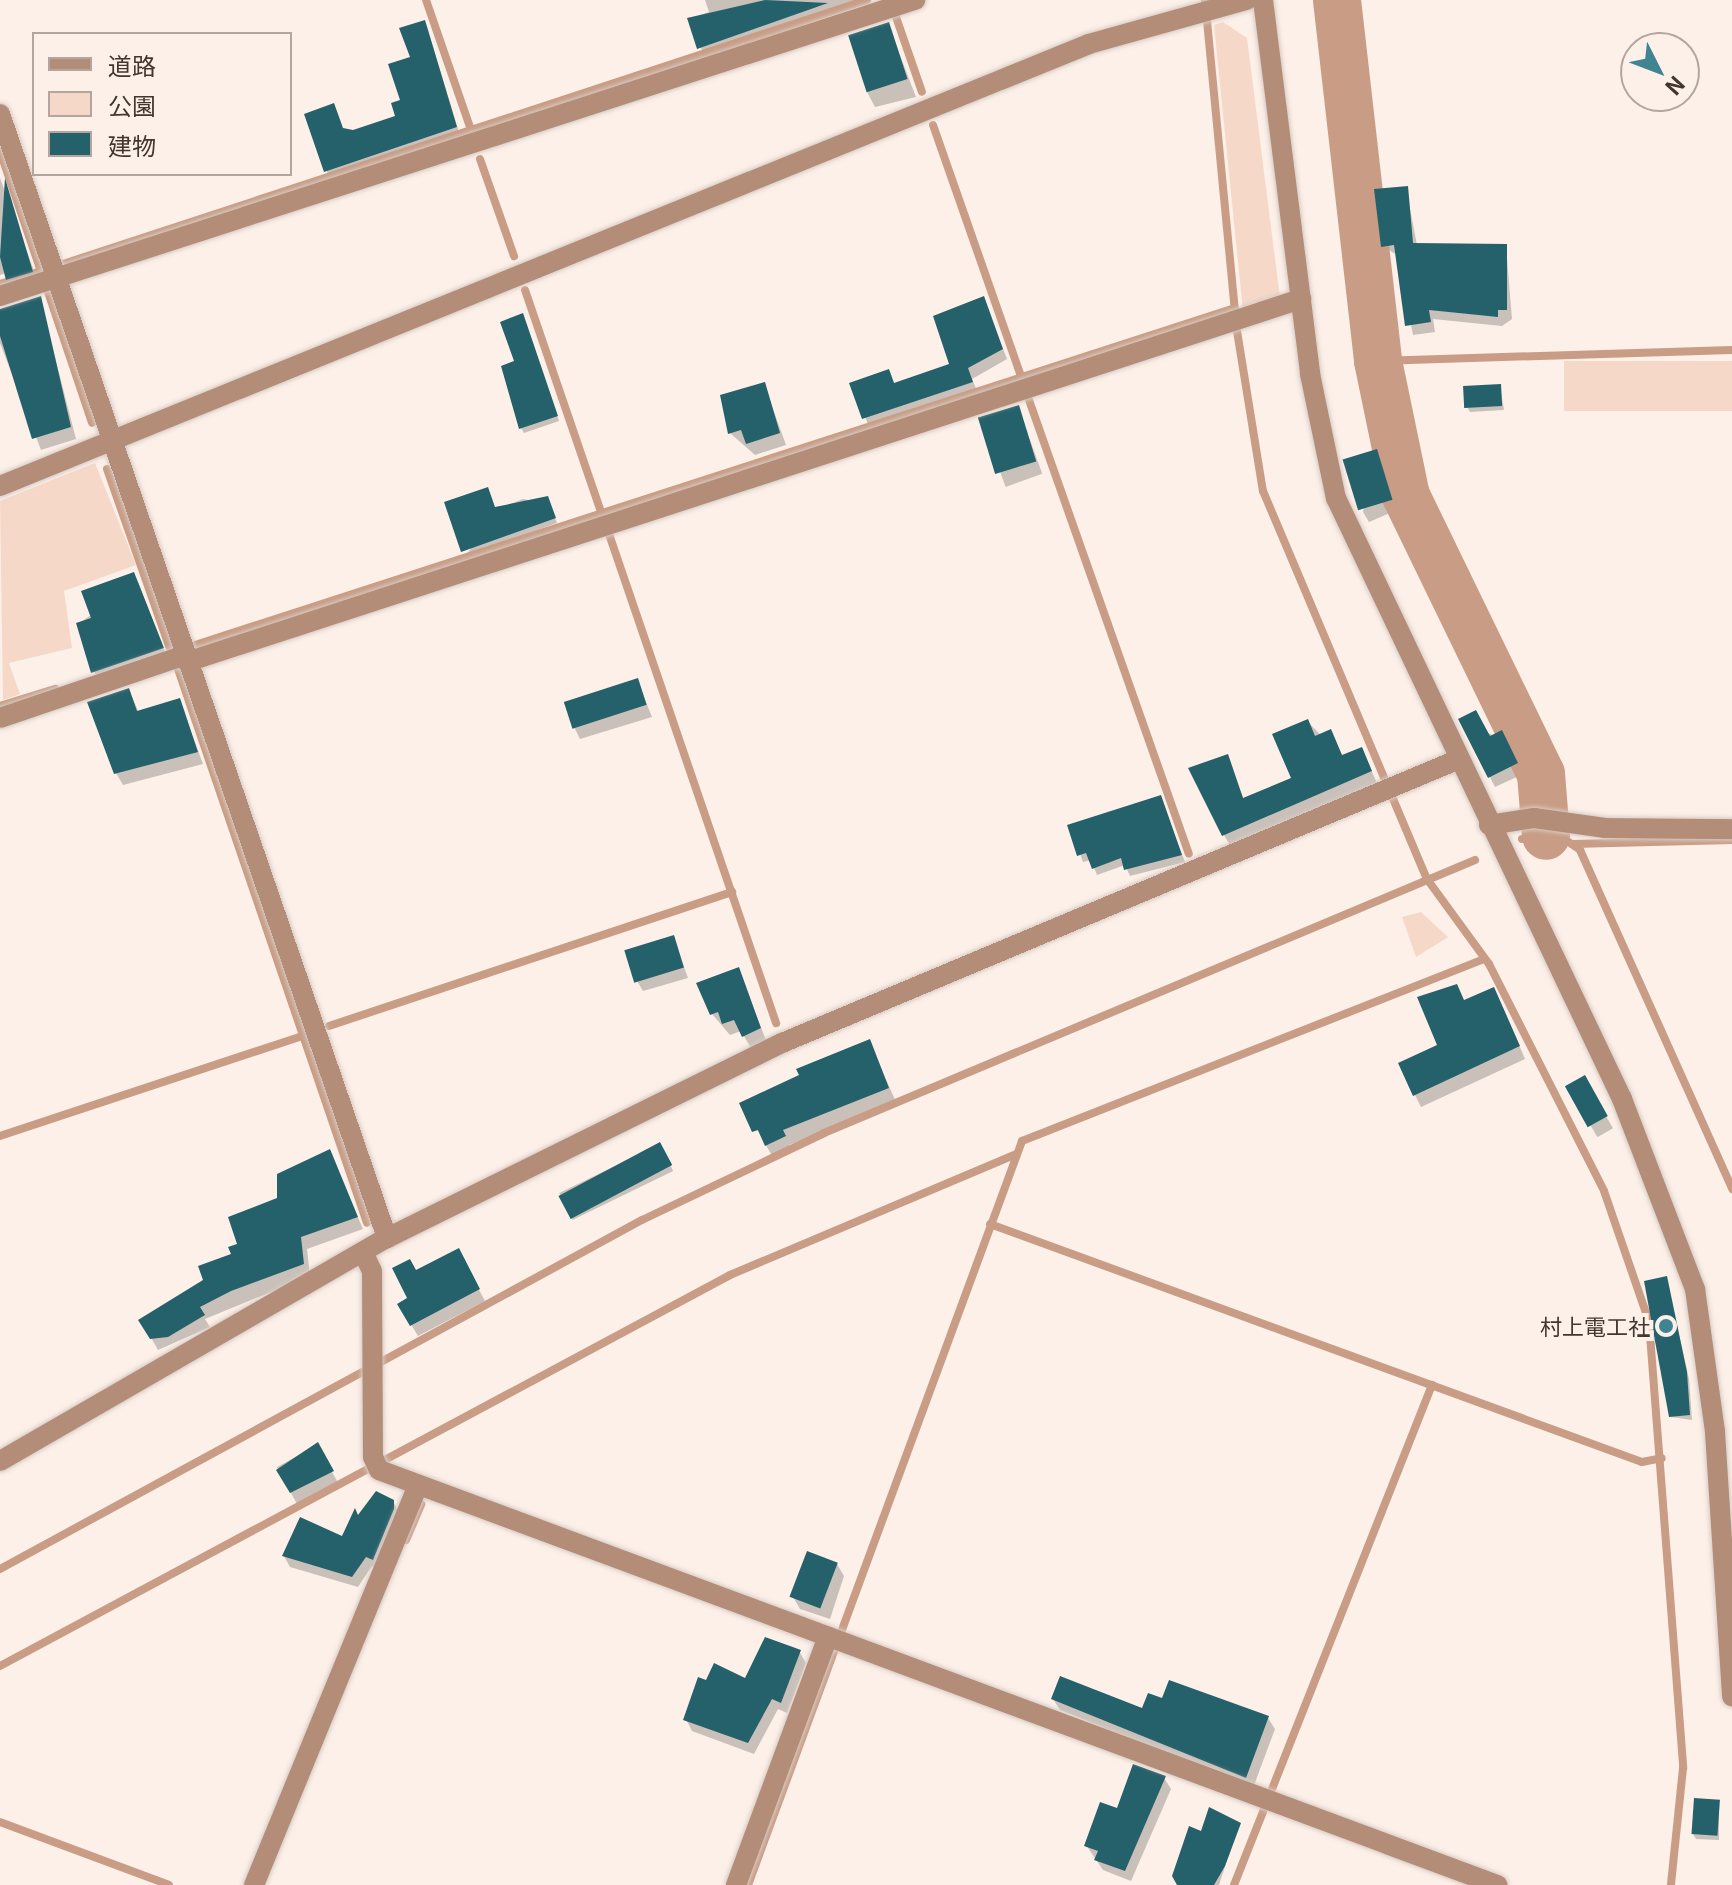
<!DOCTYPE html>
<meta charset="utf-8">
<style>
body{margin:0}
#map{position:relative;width:1732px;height:1885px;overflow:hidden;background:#fcf0e9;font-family:Georgia,"Noto Sans JP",serif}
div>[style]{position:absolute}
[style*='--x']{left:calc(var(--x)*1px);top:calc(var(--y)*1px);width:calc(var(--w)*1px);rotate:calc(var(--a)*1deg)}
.green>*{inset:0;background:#f6d8c8;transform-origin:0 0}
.shadow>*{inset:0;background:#0003;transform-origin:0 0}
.stream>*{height:8px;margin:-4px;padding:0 4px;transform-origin:4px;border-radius:4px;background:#c99d85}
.river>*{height:48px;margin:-24px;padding:0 24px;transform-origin:24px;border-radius:24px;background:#c99d85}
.building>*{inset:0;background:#25616b;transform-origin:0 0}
.roads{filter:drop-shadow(0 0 2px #d7cbc4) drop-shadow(0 0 2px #d7cbc4)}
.minor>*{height:20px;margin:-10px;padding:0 10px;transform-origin:10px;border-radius:10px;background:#b38d78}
.dots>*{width:22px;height:22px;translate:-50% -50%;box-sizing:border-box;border:4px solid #fcf0e9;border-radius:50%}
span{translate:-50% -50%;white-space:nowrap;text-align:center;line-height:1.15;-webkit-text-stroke:8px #fcf0e9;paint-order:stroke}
.poi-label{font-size:22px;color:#423630}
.right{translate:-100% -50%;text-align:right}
.legend{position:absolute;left:32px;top:32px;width:260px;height:144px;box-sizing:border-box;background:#fcf0e9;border:2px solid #b2a69f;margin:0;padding:10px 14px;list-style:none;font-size:24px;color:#423630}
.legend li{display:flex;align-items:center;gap:16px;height:40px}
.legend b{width:40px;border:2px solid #b2a69f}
.north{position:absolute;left:1620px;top:32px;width:80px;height:80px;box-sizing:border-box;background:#fcf0e9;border:2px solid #b2a69f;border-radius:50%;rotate:132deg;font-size:22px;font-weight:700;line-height:32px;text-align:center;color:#423630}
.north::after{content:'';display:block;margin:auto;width:28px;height:36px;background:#3f8591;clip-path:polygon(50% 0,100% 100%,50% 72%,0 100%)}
</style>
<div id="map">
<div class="green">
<i style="clip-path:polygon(1223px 22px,1247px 38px,1280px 298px,1243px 311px,1214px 25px)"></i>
<i style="left:1732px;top:361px;width:50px;height:168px;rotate:90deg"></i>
<i style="clip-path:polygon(95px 463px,136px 565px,64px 591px,72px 648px,9px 663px,20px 694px,3px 700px,0 501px)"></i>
<i style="clip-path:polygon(1421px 912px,1448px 937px,1416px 957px,1402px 917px)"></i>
</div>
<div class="shadow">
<i style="clip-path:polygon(705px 0,873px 0,706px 60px,689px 19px,709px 12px)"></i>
<i style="clip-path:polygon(888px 24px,916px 97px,875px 107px,866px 90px)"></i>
<i style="clip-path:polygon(427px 27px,459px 132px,329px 177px,307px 115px,353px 132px,398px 117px)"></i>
<i style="clip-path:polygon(0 178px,37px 279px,15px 291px,6px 273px,0 275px)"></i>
<i style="clip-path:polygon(1406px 188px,1417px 245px,1506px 246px,1512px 319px,1502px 326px,1433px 319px,1435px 332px,1413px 335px,1397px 255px,1382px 246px)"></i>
<i style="clip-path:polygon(983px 298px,1007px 359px,972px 379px,978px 393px,870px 429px,852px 384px,888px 372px,895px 385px,951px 365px)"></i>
<i style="clip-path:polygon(40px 299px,76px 439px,41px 450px,0 343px,0 311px)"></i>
<i style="clip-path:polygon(525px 321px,559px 421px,524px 433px,521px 428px)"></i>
<i style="clip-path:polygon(764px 384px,786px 445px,755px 455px,730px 433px)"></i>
<i style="clip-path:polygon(1500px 386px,1504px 410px,1470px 412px,1467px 407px)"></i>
<i style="left:1018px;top:407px;width:71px;height:39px;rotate:70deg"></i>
<i style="clip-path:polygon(1376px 452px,1397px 510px,1369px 522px,1363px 512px)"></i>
<i style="clip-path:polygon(523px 499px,550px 504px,557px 523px,466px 556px,495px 510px)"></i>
<i style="clip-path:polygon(138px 582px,166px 655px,97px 679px,78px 624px)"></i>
<i style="clip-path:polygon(637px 680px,652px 717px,580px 739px,574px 727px)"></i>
<i style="clip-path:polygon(129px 690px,139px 713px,179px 700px,203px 764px,123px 785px,116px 773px)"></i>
<i style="clip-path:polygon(1461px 720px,1507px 742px,1523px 774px,1495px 787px)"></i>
<i style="clip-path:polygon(1307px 721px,1342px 757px,1367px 761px,1377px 783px,1231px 847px,1224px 835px,1227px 756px,1244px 800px,1294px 779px)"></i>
<i style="clip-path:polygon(1160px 797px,1185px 862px,1130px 876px,1125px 865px,1097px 875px,1091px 860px,1083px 862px,1070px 826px)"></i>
<i style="clip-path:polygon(673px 937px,688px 978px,643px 991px,637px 981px)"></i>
<i style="clip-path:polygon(738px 970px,766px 1040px,751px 1048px,741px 1031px,730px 1035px,712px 1014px)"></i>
<i style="clip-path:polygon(1500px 1001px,1525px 1059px,1421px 1107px,1415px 1095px,1464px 1002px)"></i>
<i style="clip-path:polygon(869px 1041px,896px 1102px,789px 1145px,792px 1150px,774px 1159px,742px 1104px)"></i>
<i style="left:1584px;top:1078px;width:58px;height:18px;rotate:60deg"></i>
<i style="left:660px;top:1144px;width:30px;height:112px;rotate:64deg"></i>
<i style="clip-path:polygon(329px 1151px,363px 1229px,307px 1249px,310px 1276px,205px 1319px,210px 1327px,158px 1350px,141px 1320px,205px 1281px)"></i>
<i style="clip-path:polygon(464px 1262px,485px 1301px,418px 1336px,399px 1305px,410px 1298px,415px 1273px)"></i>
<i style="clip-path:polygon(1666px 1278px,1689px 1379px,1692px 1420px,1671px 1417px)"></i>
<i style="left:317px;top:1445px;width:43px;height:46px;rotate:61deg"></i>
<i style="clip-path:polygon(393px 1501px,399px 1513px,379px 1570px,372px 1566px,358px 1587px,290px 1567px,284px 1556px,343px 1539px,358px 1518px)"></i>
<i style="clip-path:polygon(837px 1564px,844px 1576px,830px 1619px,800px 1609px,793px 1597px)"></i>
<i style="clip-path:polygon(799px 1651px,806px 1663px,787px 1713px,778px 1709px,754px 1754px,692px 1731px,686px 1719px,707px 1682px,746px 1681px)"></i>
<i style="clip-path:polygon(1053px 1699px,1144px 1711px,1163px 1701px,1268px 1718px,1275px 1729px,1253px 1788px,1060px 1710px)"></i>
<i style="clip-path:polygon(1164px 1778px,1171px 1789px,1131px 1881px,1103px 1870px,1086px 1845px)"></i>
<i style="clip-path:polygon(1719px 1802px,1719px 1840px,1696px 1839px,1693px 1834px)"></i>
<i style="clip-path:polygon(1239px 1824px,1219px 1885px,1180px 1885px,1202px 1833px)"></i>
</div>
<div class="stream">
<i style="--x:426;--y:0;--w:141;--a:70.9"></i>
<i style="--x:1205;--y:0;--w:333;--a:84.5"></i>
<i style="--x:1237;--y:331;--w:162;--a:80.8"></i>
<i style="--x:1263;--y:491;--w:421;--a:67.1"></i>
<i style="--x:1427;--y:879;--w:105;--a:53.9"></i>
<i style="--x:1489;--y:964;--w:254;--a:63.1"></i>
<i style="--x:1604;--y:1191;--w:139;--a:71"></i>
<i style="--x:1649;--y:1322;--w:447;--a:85.6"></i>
<i style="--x:1683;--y:1768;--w:118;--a:95.9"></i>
<i style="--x:896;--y:17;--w:79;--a:70.9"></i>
<i style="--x:933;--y:125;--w:269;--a:70.7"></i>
<i style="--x:0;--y:151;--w:133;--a:71.2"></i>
<i style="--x:480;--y:159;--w:103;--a:70.7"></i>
<i style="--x:63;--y:264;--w:846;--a:-18.18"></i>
<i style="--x:0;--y:284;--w:46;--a:-17.7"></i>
<i style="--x:525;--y:290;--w:238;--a:71.1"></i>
<i style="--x:48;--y:292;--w:138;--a:71.4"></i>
<i style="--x:1378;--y:361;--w:354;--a:-1.8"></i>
<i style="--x:1029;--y:400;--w:481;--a:70.6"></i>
<i style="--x:107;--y:469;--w:188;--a:70.7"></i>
<i style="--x:609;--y:534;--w:517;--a:71.14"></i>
<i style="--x:195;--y:645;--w:1093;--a:-17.95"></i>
<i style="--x:178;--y:669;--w:585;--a:71.16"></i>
<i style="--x:0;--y:706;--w:58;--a:-17.2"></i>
<i style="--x:1522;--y:839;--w:41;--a:-1.4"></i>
<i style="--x:1563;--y:838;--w:21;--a:35"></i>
<i style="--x:1580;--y:850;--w:372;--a:65.8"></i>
<i style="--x:1572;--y:844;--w:160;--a:-1.4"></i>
<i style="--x:329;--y:1026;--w:425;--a:-18.4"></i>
<i style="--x:0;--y:1136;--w:321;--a:-18.3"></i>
<i style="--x:990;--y:1224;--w:694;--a:20.05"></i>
<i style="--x:1642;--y:1462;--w:20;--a:-11"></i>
<i style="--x:406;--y:1540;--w:39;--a:-67"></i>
<i style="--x:0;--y:1569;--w:731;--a:-28.53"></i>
<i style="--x:642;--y:1220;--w:202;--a:-25.5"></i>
<i style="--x:824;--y:1133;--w:706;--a:-22.75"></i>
<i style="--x:0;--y:1666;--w:828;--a:-28.17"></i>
<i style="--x:730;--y:1275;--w:311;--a:-22.9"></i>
<i style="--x:0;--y:1822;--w:180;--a:20.4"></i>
<i style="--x:748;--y:1885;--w:793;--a:-69.78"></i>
<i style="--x:1022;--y:1141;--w:497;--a:-21.5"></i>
<i style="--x:1234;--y:1885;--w:538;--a:-68.4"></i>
</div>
<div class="river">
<i style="--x:1337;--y:0;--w:363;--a:83.5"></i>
<i style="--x:1378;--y:361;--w:138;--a:78.3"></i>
<i style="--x:1406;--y:496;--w:309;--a:64.1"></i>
<i style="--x:1541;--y:774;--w:62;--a:85.4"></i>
</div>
<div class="building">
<i style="clip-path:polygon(765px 0,828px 3px,697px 49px,687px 18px)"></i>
<i style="clip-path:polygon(425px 20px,457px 127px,324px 172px,304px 114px,334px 103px,343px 128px,353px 130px,395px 116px,391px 103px,400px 100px,388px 64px,410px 57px,399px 28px)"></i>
<i style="left:889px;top:22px;width:60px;height:43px;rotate:72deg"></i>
<i style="clip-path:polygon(5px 178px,33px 272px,6px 280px,0 257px)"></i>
<i style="clip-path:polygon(1408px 186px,1413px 243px,1507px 244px,1507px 310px,1498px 310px,1498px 317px,1429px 310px,1431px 322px,1405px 326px,1394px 245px,1381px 247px,1374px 189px)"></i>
<i style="clip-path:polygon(41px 296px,71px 427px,32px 439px,0 336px,0 309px)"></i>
<i style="clip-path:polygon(984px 296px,1003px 349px,968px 368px,973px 382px,862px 419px,849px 383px,889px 369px,894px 383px,949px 364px,933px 316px)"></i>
<i style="clip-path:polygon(523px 313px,558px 416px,519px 429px,501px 366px,514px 361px,500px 322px)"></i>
<i style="clip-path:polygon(765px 382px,780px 433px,746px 444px,741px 430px,728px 434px,720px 395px)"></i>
<i style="left:1501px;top:384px;width:22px;height:38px;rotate:87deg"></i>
<i style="left:1019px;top:405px;width:59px;height:43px;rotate:73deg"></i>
<i style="left:1377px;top:449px;width:53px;height:36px;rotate:73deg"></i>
<i style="clip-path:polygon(488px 487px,495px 507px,548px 496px,556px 518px,461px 552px,444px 502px)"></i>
<i style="clip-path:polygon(134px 572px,164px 648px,91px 673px,76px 623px,91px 618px,81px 591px)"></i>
<i style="left:638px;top:678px;width:28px;height:78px;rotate:72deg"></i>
<i style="clip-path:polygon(129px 688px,137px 711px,180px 698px,198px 752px,114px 774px,87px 702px)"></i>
<i style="clip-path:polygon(1476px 710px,1490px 736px,1502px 730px,1518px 763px,1488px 778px,1458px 719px)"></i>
<i style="clip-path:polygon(1308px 719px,1315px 736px,1331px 729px,1342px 755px,1362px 747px,1372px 771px,1222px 836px,1188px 768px,1228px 754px,1243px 798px,1291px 778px,1272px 734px)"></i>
<i style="clip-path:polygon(1161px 795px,1182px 855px,1124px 870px,1121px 858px,1092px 869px,1086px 853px,1077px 856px,1067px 825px)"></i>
<i style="left:674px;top:935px;width:34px;height:52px;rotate:73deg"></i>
<i style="clip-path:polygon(739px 967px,761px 1028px,742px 1037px,734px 1020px,722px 1024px,718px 1012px,710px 1015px,696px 983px)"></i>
<i style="clip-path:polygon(1457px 984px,1464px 1000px,1494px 987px,1520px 1046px,1413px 1096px,1398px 1063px,1437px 1045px,1417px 997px)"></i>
<i style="clip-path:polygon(870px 1039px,889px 1088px,783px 1130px,786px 1136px,765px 1146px,758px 1130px,752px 1132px,739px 1103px,799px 1075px,796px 1069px)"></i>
<i style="left:1585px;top:1075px;width:47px;height:23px;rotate:61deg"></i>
<i style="left:660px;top:1142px;width:26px;height:115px;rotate:62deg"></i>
<i style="clip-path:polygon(330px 1149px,358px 1217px,301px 1237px,304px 1264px,231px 1291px,200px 1307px,205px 1315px,168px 1337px,150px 1339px,138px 1320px,203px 1280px,198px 1266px,231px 1254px,228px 1247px,237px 1244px,228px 1217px,277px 1198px,277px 1174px)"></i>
<i style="clip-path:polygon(459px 1248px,480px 1289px,410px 1326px,397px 1304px,407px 1298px,392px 1268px,410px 1259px,416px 1270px)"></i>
<i style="clip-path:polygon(1667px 1276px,1687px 1372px,1690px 1415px,1669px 1417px,1644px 1281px)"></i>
<i style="clip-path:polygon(318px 1442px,334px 1471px,290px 1493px,276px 1470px)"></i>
<i style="clip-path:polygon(376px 1491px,394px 1500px,394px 1509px,373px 1560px,366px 1557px,352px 1577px,282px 1556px,300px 1517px,342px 1536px,355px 1508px,358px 1515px)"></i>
<i style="left:807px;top:1551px;width:33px;height:49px;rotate:21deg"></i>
<i style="clip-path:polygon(765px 1637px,801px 1650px,781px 1703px,772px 1699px,748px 1743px,683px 1720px,698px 1677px,706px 1680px,714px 1663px,745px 1678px)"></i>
<i style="clip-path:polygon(1060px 1676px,1142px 1708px,1148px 1693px,1162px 1698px,1169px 1680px,1269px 1716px,1246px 1778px,1051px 1699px)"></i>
<i style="clip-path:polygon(1133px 1764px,1166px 1776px,1125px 1871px,1094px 1860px,1098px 1851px,1084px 1846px,1100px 1802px,1117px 1808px)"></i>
<i style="left:1694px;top:1798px;width:26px;height:36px;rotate:4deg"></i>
<i style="clip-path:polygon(1209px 1807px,1241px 1823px,1225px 1866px,1214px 1885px,1177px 1885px,1172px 1876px,1189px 1826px,1201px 1831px)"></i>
</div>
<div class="roads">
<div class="minor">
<i style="--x:1263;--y:0;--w:377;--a:82.8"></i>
<i style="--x:1310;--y:374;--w:127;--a:78.2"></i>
<i style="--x:1336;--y:498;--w:666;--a:64.55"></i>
<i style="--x:1622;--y:1099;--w:204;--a:69"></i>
<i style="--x:1695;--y:1289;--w:144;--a:82"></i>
<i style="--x:1715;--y:1432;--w:265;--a:86.3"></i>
<i style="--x:0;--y:114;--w:1189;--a:71"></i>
<i style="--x:0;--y:296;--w:962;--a:-17.93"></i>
<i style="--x:0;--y:486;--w:1175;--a:-22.09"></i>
<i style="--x:1089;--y:44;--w:164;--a:-15.6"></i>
<i style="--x:187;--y:662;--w:1172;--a:-18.05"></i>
<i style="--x:0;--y:718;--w:195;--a:-18.8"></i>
<i style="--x:1489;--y:825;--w:46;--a:-8.8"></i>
<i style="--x:1534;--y:818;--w:72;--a:8"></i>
<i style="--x:1605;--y:828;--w:127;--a:0.5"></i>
<i style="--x:363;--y:1252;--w:21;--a:65"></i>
<i style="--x:372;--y:1271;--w:186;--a:89.7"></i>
<i style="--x:373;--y:1457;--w:14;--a:65"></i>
<i style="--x:379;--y:1470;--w:1193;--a:20.36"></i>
<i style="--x:0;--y:1461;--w:447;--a:-30"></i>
<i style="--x:387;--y:1238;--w:441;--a:-26.3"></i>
<i style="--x:782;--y:1043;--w:732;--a:-22.75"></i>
<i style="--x:254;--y:1885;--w:430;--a:-67.7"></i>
<i style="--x:736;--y:1885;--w:265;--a:-69.7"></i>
</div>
</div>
<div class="dots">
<i style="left:1666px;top:1326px;background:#3f8591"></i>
</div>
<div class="poi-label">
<span class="right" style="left:1650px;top:1326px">村上電工社</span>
</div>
<ul class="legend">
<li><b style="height:10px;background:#b38d78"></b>道路</li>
<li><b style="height:22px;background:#f6d8c8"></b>公園</li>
<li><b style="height:22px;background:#25616b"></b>建物</li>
</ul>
<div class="north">N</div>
</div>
